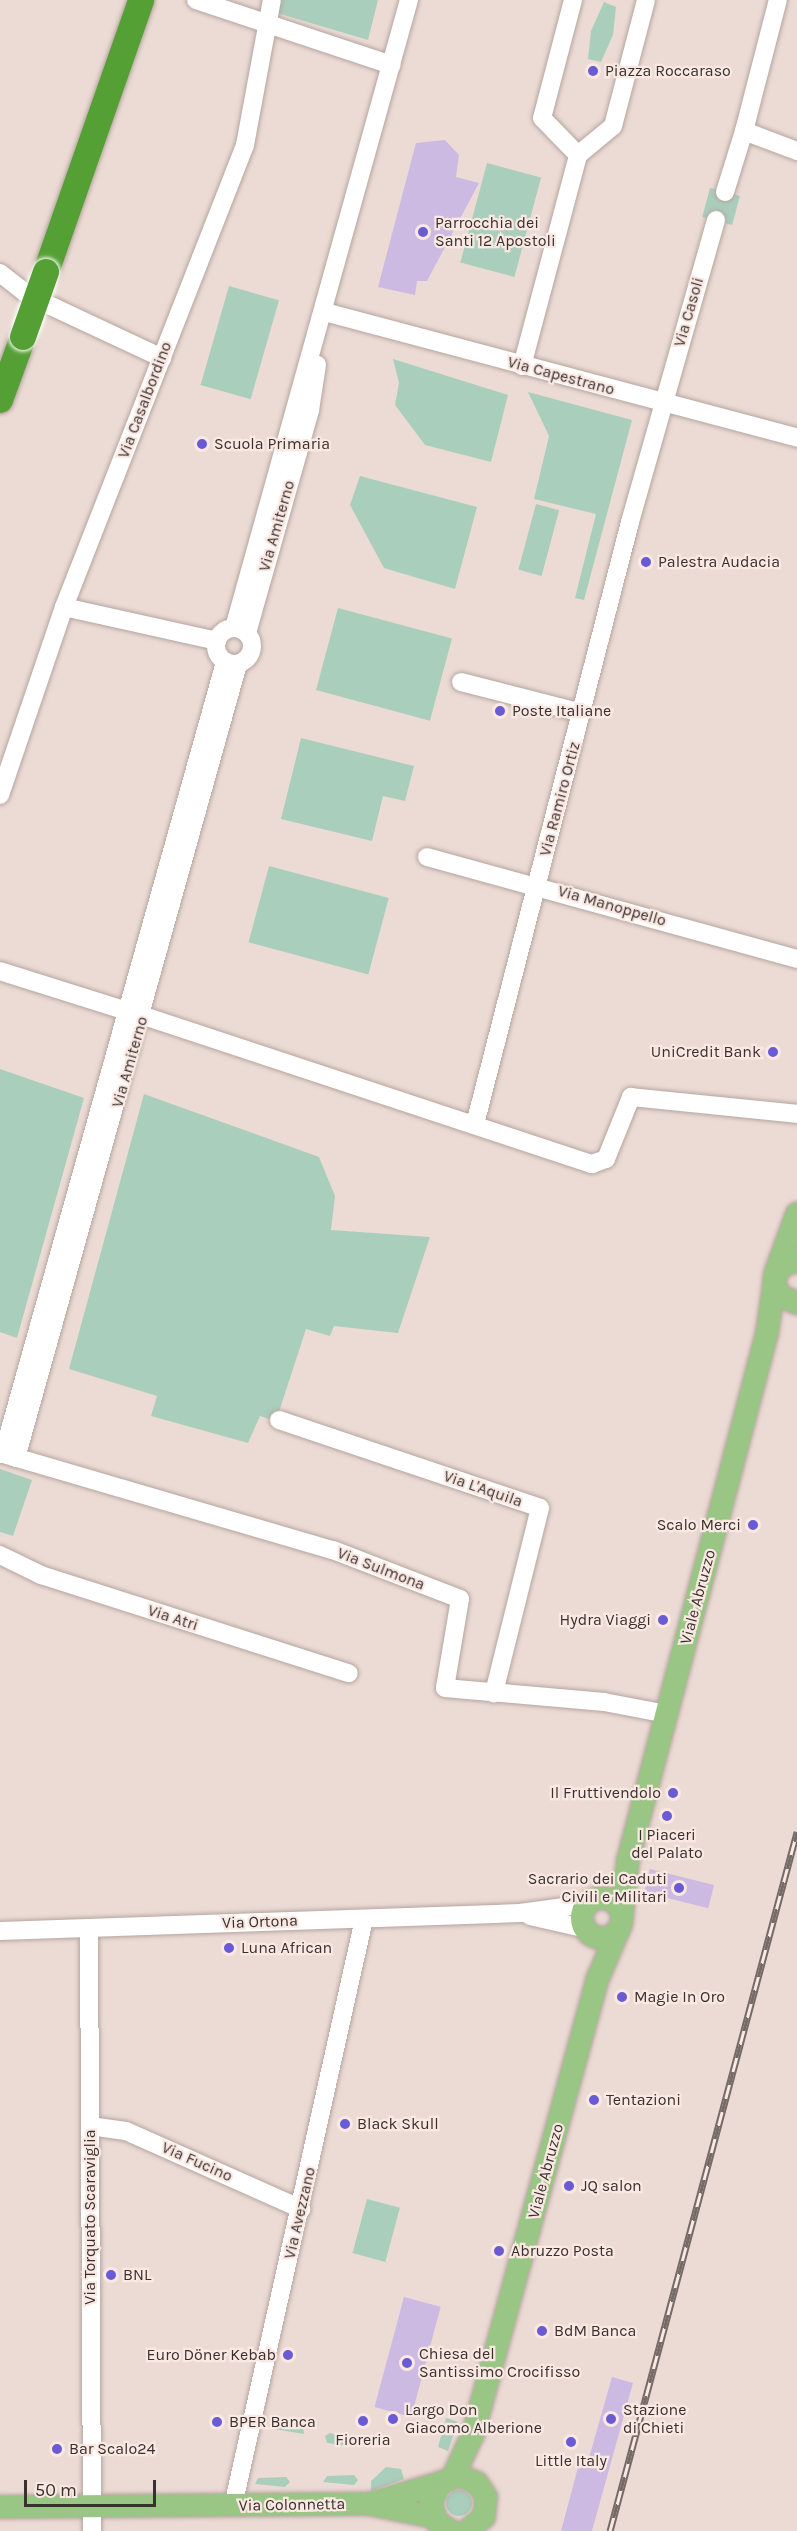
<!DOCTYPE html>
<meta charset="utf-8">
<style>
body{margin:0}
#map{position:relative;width:797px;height:2531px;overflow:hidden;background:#ecdbd5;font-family:Karla,sans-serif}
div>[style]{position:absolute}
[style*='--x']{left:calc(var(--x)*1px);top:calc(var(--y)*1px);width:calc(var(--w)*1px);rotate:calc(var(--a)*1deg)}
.green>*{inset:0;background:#aacebc;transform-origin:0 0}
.round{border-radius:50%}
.building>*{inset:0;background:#ccbae2;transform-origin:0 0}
.roads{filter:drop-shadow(0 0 2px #b5a59f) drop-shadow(0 0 2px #b5a59f)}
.minor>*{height:18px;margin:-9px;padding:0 9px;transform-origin:9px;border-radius:9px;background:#fff}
.minor>.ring{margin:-9px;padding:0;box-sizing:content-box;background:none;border:18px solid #fff;border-radius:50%}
.major>*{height:22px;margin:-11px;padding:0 11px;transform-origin:11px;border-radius:11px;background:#99c685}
.major>.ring{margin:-11px;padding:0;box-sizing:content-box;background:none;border:22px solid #99c685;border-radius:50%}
.highway>*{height:26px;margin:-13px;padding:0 13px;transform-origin:13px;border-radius:13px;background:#55a034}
.rail>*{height:7px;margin-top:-3.5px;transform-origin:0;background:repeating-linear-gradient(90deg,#fae8e2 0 14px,#746a66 0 28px);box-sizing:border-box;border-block:2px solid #746a66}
.bridges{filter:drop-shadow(0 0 2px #fff) drop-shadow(0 0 2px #fff)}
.highway-bridge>*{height:26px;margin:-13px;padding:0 13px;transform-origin:13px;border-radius:13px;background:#55a034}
.dots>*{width:16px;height:16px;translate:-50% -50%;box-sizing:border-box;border:3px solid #fae8e2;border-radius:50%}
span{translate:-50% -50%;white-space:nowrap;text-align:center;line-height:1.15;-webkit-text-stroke:4.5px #fae8e2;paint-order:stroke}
.poi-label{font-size:16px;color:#38312f}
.left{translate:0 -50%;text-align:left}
.right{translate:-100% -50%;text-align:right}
.street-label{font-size:16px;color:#38312f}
.scale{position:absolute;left:24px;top:2480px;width:132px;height:27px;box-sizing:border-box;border:3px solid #38312f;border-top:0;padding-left:8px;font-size:18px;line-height:21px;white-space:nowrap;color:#38312f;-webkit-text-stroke:4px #fae8e2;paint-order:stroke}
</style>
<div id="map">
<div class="green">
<i style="clip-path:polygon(281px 0,378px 0,368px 40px,277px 13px)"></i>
<i style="clip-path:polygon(604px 2px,616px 7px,613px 35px,601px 62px,588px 59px,591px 31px)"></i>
<i style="left:487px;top:163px;width:56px;height:103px;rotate:15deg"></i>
<i style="left:710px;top:188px;width:31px;height:30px;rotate:15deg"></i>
<i style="left:229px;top:286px;width:52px;height:103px;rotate:16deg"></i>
<i style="clip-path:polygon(393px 359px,508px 395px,491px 462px,425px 445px,395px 405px,399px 383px)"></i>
<i style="clip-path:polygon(528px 392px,632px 420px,584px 600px,575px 598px,596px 514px,534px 499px,549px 436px)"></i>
<i style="clip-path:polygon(360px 476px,477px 507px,455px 589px,384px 568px,350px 505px)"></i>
<i style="left:536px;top:504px;width:24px;height:68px;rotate:15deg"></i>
<i style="left:338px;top:608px;width:118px;height:85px;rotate:15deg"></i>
<i style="clip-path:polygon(301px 738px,414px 766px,405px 801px,383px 796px,372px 841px,281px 819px)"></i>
<i style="left:269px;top:866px;width:124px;height:79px;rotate:15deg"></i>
<i style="clip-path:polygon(0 1069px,84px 1098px,17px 1338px,0 1332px)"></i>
<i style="clip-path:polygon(144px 1094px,319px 1157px,335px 1196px,331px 1230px,430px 1237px,398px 1333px,334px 1326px,330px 1336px,306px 1329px,276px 1421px,260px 1416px,248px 1443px,151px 1416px,157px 1396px,69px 1369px)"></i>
<i style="clip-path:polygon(0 1469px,32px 1480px,13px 1536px,0 1532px)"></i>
<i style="left:367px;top:2199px;width:34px;height:56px;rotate:15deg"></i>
<i style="clip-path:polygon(446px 2418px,458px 2422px,448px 2451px,438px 2447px)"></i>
<i style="clip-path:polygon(277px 2419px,303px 2426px,304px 2434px,274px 2429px,272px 2422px)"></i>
<i style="clip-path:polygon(330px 2433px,356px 2440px,358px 2447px,327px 2443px,325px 2436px)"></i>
<i style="clip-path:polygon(386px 2467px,401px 2469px,404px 2479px,371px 2491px,371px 2481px)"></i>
<i style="clip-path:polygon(354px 2475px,358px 2480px,354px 2485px,323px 2482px,327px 2476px)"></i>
<i style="clip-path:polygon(286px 2477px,290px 2482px,285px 2487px,255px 2484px,258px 2478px)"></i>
<i class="round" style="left:446px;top:2490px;width:26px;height:26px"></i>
</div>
<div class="building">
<i style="clip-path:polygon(445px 140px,459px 155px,456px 177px,479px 183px,427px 281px,417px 281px,415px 295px,378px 287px,416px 143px)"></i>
<i style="left:650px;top:1869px;width:66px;height:24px;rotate:14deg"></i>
<i style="left:404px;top:2297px;width:38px;height:114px;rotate:15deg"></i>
<i style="clip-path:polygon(612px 2377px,633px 2383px,592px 2531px,561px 2531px,581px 2456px,589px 2458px)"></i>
</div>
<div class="roads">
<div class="minor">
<i style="--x:196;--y:0;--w:206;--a:18.4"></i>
<i style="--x:573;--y:0;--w:122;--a:104.7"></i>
<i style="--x:542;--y:118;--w:52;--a:45.8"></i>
<i style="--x:744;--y:131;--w:135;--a:-75.5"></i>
<i style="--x:725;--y:192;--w:64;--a:-72.7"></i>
<i style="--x:744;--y:131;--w:57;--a:20.7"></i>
<i style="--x:0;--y:273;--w:33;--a:38"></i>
<i style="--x:51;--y:306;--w:123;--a:25.1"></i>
<i style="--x:325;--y:312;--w:489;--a:14.9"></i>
<i style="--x:522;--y:366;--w:218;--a:-75.1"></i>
<i style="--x:578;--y:155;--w:45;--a:-39.6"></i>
<i style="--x:613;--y:126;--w:130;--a:-75.3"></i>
<i style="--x:64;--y:607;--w:157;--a:12.5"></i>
<i class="ring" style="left:216px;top:628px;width:18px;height:18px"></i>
<i style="--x:234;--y:628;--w:652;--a:-74.43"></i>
<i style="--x:247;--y:633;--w:232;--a:-74.2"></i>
<i style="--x:310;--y:410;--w:46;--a:-81.2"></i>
<i style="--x:461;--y:682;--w:125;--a:14.4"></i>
<i style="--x:0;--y:795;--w:199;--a:-71.2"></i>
<i style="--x:64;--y:607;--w:496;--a:-68.6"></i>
<i style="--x:245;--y:145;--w:147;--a:-79.5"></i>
<i style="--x:427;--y:857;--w:384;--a:15.4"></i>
<i style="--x:0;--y:971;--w:136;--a:17.5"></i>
<i style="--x:144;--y:1016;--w:472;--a:18.3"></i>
<i style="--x:592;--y:1164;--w:15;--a:-20"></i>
<i style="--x:606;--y:1159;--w:67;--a:-68"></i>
<i style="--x:631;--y:1097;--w:167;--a:5.8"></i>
<i style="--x:475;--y:1124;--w:622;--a:-75.56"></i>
<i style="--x:630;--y:522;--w:314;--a:-74.1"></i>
<i style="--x:279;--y:1420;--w:275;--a:18.6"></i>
<i style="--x:540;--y:1508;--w:191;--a:104"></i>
<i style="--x:3;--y:1454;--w:823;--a:-74.34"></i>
<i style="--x:4;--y:1454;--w:343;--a:16.3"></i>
<i style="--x:333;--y:1550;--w:136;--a:21.1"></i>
<i style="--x:460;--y:1599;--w:90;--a:99.6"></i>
<i style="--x:445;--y:1688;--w:160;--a:5"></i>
<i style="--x:604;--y:1702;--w:64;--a:10.8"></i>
<i style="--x:16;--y:1458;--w:824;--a:-74.38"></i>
<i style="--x:0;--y:1555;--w:46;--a:26"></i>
<i style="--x:41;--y:1575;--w:323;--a:17.7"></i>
<i style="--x:530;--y:1916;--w:54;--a:12.8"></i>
<i style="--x:89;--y:1928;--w:603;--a:89.71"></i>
<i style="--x:0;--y:1931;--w:520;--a:-1.98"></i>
<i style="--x:520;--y:1913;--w:67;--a:-7.8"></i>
<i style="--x:90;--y:2126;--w:36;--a:8"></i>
<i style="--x:126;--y:2131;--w:192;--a:24"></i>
<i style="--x:233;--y:2506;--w:601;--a:-77.42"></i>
</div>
<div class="major">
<i style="--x:797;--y:1261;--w:16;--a:165"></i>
<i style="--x:782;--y:1265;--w:17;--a:118"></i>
<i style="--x:774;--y:1280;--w:16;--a:75"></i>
<i style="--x:778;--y:1295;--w:21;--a:23"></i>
<i style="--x:775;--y:1274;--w:64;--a:-69.9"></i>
<i class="ring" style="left:582px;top:1898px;width:18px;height:18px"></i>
<i style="--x:622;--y:1914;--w:54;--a:-83.7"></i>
<i style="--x:628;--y:1860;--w:545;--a:-75.22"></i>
<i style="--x:767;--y:1333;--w:49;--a:-81.7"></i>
<i style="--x:453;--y:2477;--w:47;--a:-65.1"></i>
<i style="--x:473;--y:2434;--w:473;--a:-74.7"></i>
<i style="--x:598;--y:1978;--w:53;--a:-66.8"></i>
<i style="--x:369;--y:2504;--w:74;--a:-16.5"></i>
<i style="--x:0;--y:2507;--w:369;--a:-0.5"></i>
<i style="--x:369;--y:2504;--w:66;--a:11.3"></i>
<i style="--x:451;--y:2531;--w:17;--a:-147"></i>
<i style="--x:437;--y:2522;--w:20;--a:-108"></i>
<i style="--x:431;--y:2503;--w:22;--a:-66"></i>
<i style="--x:440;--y:2483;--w:20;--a:-20"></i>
<i style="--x:459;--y:2476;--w:19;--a:21"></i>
<i style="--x:477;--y:2483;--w:17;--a:57"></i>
<i style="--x:486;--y:2497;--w:20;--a:96"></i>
<i style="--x:484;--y:2517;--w:22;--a:141"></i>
</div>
<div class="highway">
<i style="--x:46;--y:272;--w:288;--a:-70.7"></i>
<i style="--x:0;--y:400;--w:67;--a:-69.9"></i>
</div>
</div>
<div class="rail">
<i style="--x:610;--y:2531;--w:724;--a:-75.02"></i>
</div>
<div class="bridges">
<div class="highway-bridge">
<i style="--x:23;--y:337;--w:69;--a:-70.5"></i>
</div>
</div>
<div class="dots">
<i style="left:593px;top:71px;background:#685bd5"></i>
<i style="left:423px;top:232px;background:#685bd5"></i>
<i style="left:202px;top:444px;background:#685bd5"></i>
<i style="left:646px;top:562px;background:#685bd5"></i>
<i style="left:500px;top:711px;background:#685bd5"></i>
<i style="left:773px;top:1052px;background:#685bd5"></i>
<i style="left:753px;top:1525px;background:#685bd5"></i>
<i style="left:663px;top:1620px;background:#685bd5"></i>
<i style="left:673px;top:1793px;background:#685bd5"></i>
<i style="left:667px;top:1816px;background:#685bd5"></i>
<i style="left:679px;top:1888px;background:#685bd5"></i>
<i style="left:229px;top:1948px;background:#685bd5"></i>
<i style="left:622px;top:1997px;background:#685bd5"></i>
<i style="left:594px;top:2100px;background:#685bd5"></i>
<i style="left:345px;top:2124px;background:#685bd5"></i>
<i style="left:569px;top:2186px;background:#685bd5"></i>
<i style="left:499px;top:2251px;background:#685bd5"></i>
<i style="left:111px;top:2275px;background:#685bd5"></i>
<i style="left:542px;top:2331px;background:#685bd5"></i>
<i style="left:288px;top:2355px;background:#685bd5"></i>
<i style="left:407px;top:2363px;background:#685bd5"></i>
<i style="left:393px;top:2419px;background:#685bd5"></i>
<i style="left:611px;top:2419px;background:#685bd5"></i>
<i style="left:363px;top:2421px;background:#685bd5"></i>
<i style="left:217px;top:2422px;background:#685bd5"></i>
<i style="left:571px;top:2442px;background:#685bd5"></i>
<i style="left:57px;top:2449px;background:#685bd5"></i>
</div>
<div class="poi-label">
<span class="left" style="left:605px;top:71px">Piazza Roccaraso</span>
<span class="left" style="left:435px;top:232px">Parrocchia dei<br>Santi 12 Apostoli</span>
<span class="left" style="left:214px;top:444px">Scuola Primaria</span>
<span class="left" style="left:658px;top:562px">Palestra Audacia</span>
<span class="left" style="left:512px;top:711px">Poste Italiane</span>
<span class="right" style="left:761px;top:1052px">UniCredit Bank</span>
<span class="right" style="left:741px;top:1525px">Scalo Merci</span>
<span class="right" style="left:651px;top:1620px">Hydra Viaggi</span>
<span class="right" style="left:661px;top:1793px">Il Fruttivendolo</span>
<span style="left:667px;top:1844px">I Piaceri<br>del Palato</span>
<span class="right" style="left:667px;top:1888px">Sacrario dei Caduti<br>Civili e Militari</span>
<span class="left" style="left:241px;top:1948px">Luna African</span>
<span class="left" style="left:634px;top:1997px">Magie In Oro</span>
<span class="left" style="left:606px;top:2100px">Tentazioni</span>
<span class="left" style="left:357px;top:2124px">Black Skull</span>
<span class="left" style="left:581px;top:2186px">JQ salon</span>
<span class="left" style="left:511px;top:2251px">Abruzzo Posta</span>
<span class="left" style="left:123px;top:2275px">BNL</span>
<span class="left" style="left:554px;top:2331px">BdM Banca</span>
<span class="left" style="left:419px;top:2363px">Chiesa del<br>Santissimo Crocifisso</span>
<span class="right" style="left:276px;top:2355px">Euro Döner Kebab</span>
<span class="left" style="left:405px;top:2419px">Largo Don<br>Giacomo Alberione</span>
<span class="left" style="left:623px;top:2419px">Stazione<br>di Chieti</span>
<span class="left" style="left:229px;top:2422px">BPER Banca</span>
<span style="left:363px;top:2440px">Fioreria</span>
<span class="left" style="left:69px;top:2449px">Bar Scalo24</span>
<span style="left:571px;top:2461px">Little Italy</span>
</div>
<div class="street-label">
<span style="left:689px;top:312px;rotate:-74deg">Via Casoli</span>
<span style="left:561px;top:376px;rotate:15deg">Via Capestrano</span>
<span style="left:145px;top:400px;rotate:-69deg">Via Casalbordino</span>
<span style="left:277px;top:526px;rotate:-74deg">Via Amiterno</span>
<span style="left:560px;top:799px;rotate:-75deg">Via Ramiro Ortiz</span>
<span style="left:612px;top:906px;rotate:16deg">Via Manoppello</span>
<span style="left:130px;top:1062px;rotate:-74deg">Via Amiterno</span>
<span style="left:483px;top:1489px;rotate:19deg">Via L'Aquila</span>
<span style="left:381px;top:1569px;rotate:21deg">Via Sulmona</span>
<span style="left:698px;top:1597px;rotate:-75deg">Viale Abruzzo</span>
<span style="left:173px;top:1618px;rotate:18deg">Via Atri</span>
<span style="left:260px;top:1922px;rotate:-2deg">Via Ortona</span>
<span style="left:197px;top:2162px;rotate:24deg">Via Fucino</span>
<span style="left:546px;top:2171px;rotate:-75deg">Viale Abruzzo</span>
<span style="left:300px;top:2213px;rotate:-77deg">Via Avezzano</span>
<span style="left:90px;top:2217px;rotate:-90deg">Via Torquato Scaraviglia</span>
<span style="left:292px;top:2505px;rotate:-1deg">Via Colonnetta</span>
</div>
<div class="scale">50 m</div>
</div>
